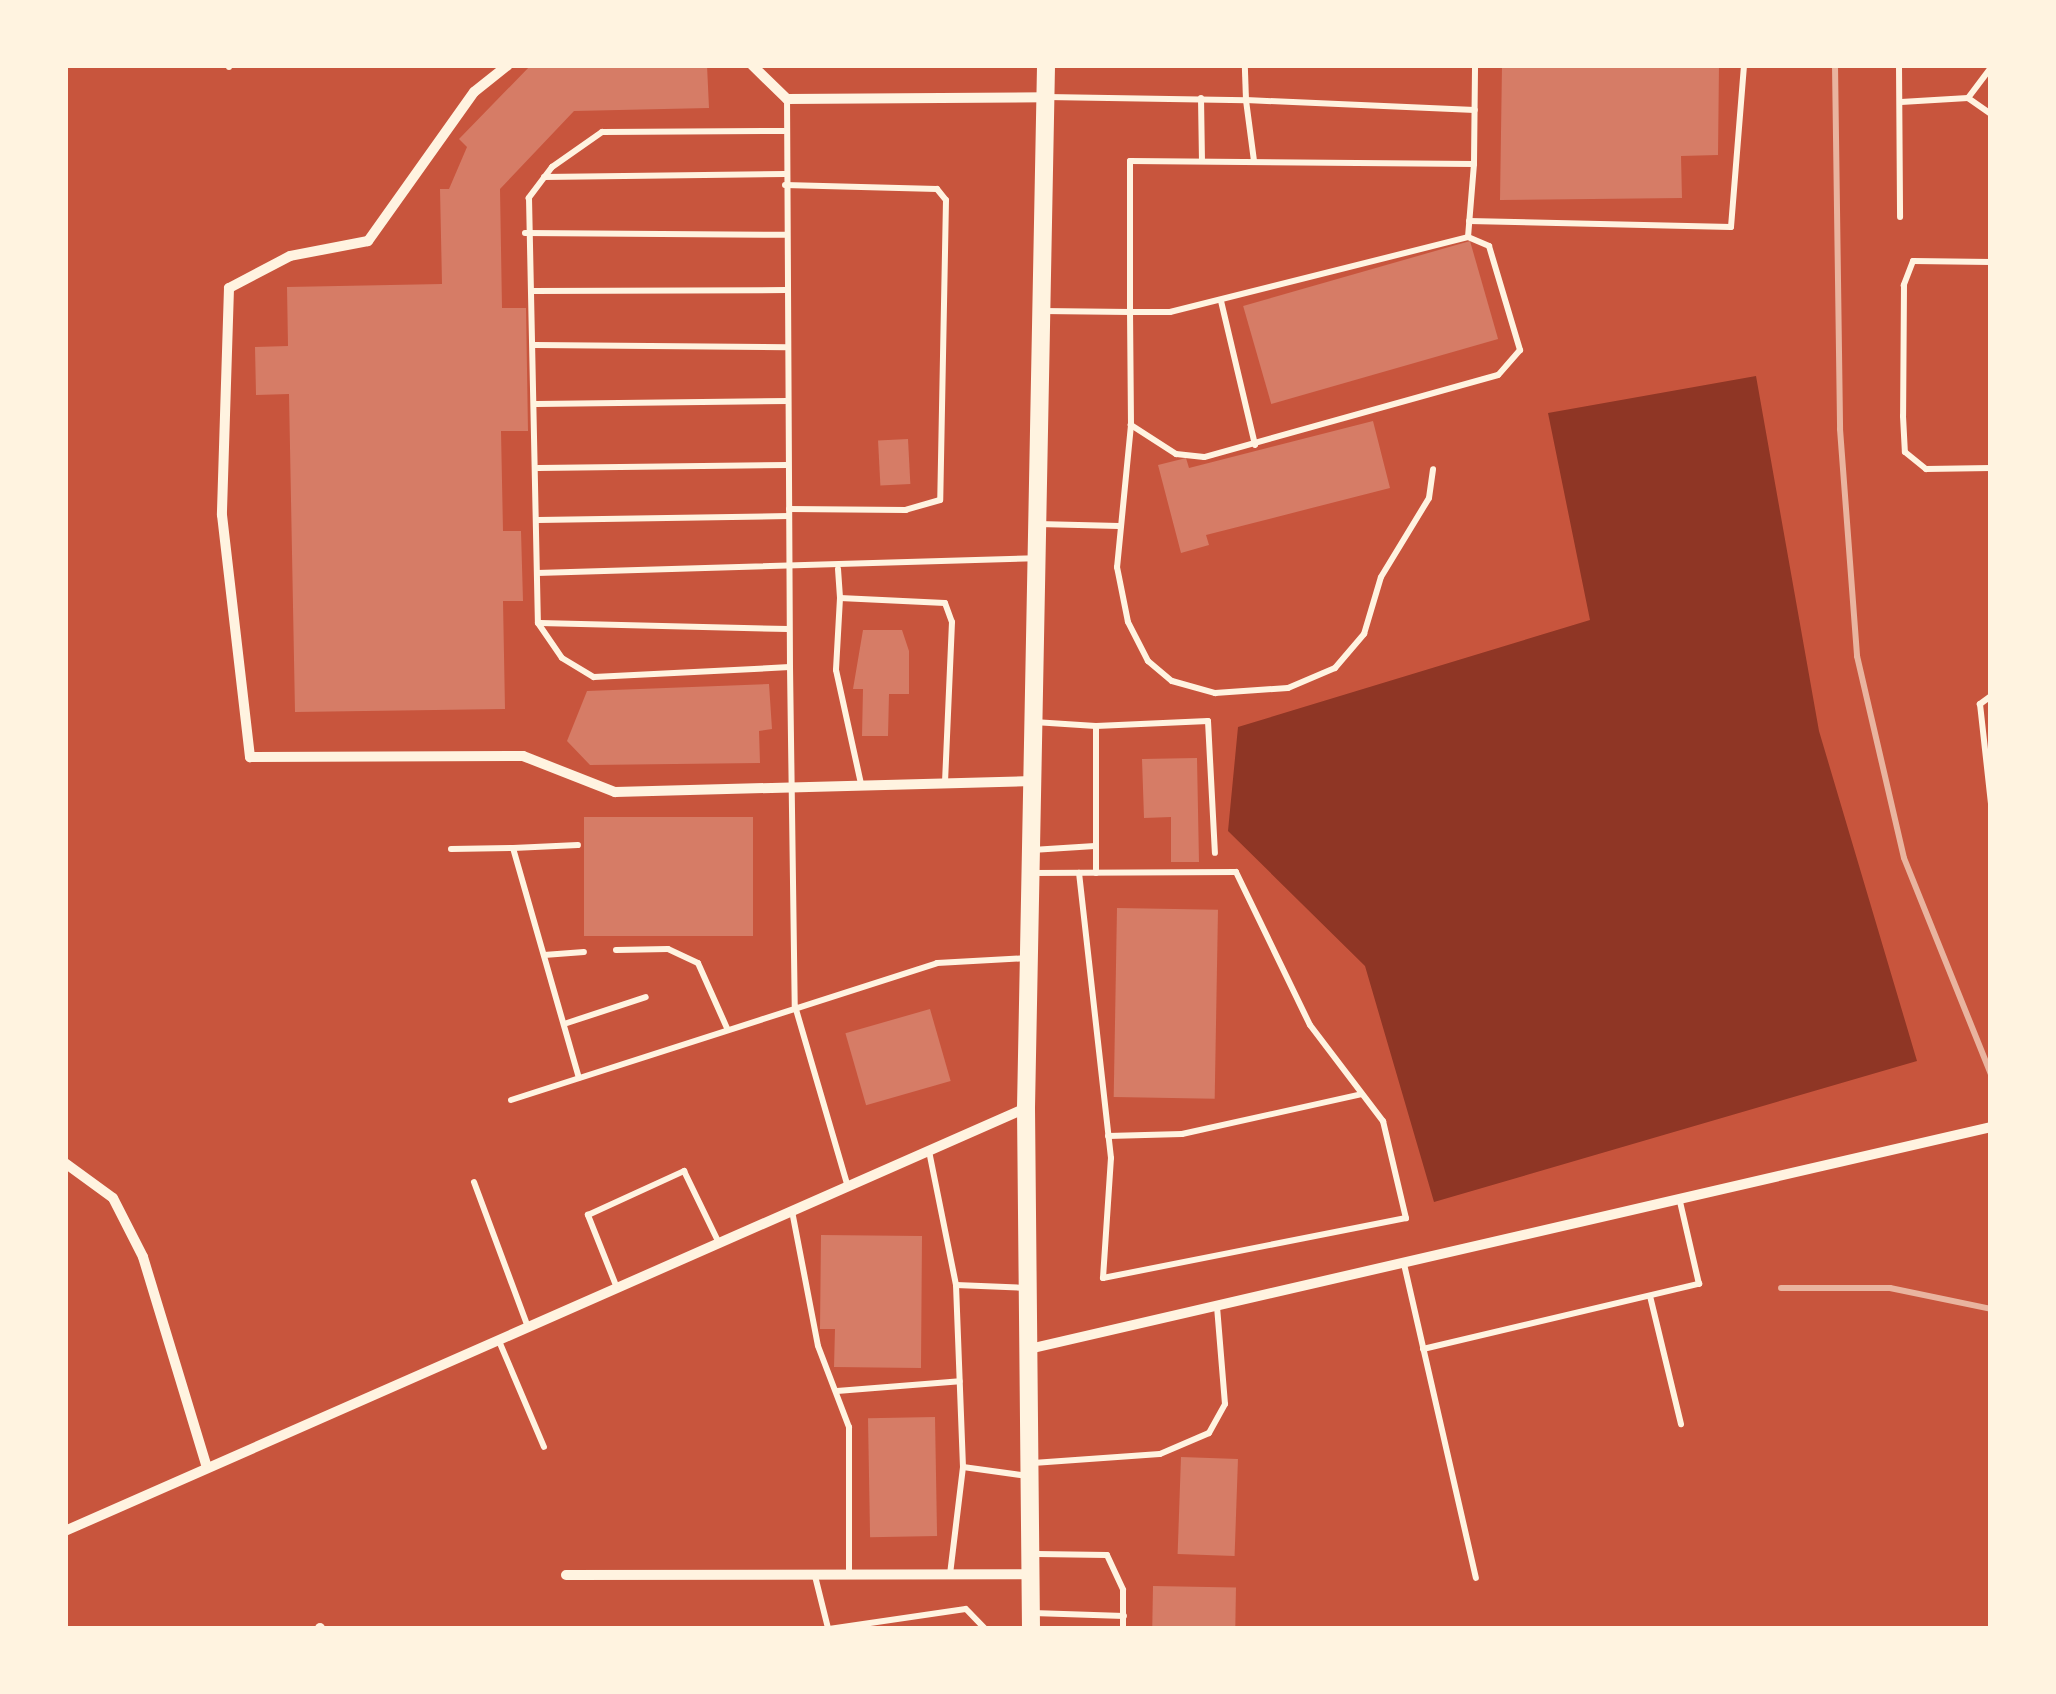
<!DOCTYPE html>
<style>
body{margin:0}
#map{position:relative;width:2056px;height:1694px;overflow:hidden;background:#c8553d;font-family:Manrope,sans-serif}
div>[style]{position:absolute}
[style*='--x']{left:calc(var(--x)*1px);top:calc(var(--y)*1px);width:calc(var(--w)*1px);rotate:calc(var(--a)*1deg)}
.water>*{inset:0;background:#8f3625}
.building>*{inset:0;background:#d67c66;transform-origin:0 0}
.service>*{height:6px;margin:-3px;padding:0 3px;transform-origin:3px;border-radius:3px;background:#fff3e0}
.minor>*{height:10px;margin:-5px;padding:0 5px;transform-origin:5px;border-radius:5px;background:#fff3e0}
.primary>*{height:18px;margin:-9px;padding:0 9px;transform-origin:9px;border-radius:9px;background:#fff3e0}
.rail>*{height:6px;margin:-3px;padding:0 3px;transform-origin:3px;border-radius:3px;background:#e9b49f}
span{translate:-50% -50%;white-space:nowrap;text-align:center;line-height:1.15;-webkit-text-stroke:10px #fff3e0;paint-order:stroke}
.frame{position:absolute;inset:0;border:68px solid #fff3e0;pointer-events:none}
</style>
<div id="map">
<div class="water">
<i style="clip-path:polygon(1756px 376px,1819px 731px,1917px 1061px,1434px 1202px,1365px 966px,1228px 831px,1238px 727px,1590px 620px,1548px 413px)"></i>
</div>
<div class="building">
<i style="clip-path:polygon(531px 65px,707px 65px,709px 108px,574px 111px,500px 189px,502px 308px,526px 308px,528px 431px,501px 431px,503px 531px,521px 531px,523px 601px,503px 601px,505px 709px,295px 712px,289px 394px,256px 395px,255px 347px,288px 346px,287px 287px,442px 284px,440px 189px,449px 189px,467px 147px,459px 139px)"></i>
<i style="clip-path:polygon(1502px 65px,1719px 65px,1718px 155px,1681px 156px,1682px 198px,1500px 200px)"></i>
<i style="left:1470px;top:241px;width:102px;height:236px;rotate:74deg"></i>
<i style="clip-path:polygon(1373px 421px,1390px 488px,1206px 535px,1209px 545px,1181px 553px,1158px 465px,1186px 458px,1189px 468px)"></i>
<i style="left:908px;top:439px;width:45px;height:30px;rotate:87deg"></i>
<i style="clip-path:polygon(863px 630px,902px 630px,909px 651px,909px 694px,889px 694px,888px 736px,862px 736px,863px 689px,853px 689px)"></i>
<i style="clip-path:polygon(769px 684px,772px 729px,759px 731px,760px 763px,590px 765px,567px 741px,587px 691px)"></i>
<i style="clip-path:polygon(1197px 758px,1199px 862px,1171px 862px,1171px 817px,1144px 818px,1142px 759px)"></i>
<i style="left:753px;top:817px;width:119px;height:169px;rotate:90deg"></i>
<i style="left:1117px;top:908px;width:101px;height:189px;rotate:1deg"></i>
<i style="left:930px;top:1009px;width:75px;height:88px;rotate:74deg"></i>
<i style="clip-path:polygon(821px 1235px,922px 1236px,921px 1368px,834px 1367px,835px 1329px,820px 1329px)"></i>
<i style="left:935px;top:1417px;width:119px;height:67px;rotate:89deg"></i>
<i style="left:1181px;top:1457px;width:57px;height:97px;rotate:2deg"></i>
<i style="left:1153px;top:1586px;width:83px;height:43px;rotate:1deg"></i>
</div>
<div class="service">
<i style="--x:229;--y:65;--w:2;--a:90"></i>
<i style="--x:1899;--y:65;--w:152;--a:89.6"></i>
<i style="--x:1047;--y:97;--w:199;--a:0.9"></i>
<i style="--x:1246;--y:100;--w:35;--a:-92"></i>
<i style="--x:1201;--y:98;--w:63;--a:89.1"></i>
<i style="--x:1968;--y:98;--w:39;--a:-53"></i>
<i style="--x:1901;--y:102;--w:67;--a:-3.4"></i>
<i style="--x:1968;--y:98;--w:28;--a:35"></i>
<i style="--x:784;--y:131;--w:182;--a:179.7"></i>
<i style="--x:602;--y:132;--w:61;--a:145"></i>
<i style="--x:552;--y:167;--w:39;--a:127"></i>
<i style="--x:529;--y:198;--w:425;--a:88.8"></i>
<i style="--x:538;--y:623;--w:42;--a:55.6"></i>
<i style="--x:562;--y:658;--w:37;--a:31"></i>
<i style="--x:594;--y:677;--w:196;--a:-2.9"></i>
<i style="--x:790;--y:667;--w:568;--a:-90.3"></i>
<i style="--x:1254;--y:161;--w:62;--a:-97.5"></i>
<i style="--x:1246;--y:100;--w:229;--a:2.5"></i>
<i style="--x:544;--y:177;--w:241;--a:-0.7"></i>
<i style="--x:785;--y:185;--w:152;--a:1.5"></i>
<i style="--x:937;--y:189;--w:14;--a:51"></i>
<i style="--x:946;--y:200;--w:300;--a:91.1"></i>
<i style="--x:940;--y:500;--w:35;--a:164"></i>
<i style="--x:906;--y:510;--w:117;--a:-179.5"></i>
<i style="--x:1469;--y:221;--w:262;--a:1.3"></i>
<i style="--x:1731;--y:227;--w:163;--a:-85.4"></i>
<i style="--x:525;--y:233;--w:261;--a:0.4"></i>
<i style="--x:1468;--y:237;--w:73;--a:-85.3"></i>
<i style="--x:1991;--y:262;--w:78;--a:-179.3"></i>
<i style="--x:1913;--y:261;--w:26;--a:111"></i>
<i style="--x:1904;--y:285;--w:131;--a:90.4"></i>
<i style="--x:1903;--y:416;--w:36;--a:87"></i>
<i style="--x:1905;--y:452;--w:27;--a:39"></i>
<i style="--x:1926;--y:469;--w:65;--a:-0.9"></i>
<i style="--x:533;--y:291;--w:253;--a:-0.2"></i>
<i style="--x:1221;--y:301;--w:148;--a:76.7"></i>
<i style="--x:1042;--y:311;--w:88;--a:0.7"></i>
<i style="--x:1130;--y:312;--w:40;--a:0"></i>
<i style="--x:1170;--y:312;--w:307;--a:-14.1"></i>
<i style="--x:1468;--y:237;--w:23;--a:23"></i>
<i style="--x:1489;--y:246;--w:109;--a:73.4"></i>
<i style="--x:1520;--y:350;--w:33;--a:131"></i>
<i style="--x:1498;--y:375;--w:305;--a:164.4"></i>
<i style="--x:1204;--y:457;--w:28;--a:-174"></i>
<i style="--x:1176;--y:454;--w:54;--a:-147.2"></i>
<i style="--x:1131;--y:425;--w:113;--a:-90.5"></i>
<i style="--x:1130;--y:312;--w:151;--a:-90"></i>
<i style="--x:1130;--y:161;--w:344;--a:0.5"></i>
<i style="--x:1474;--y:164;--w:99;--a:-89.4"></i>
<i style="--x:535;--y:345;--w:252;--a:0.5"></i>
<i style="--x:536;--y:404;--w:252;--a:-0.7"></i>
<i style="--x:1131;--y:425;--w:143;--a:95.6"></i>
<i style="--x:1117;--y:567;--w:56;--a:78.7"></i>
<i style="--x:1128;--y:622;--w:44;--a:62.9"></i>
<i style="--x:1148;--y:661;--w:31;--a:40"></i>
<i style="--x:1172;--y:681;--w:45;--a:15.6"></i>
<i style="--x:1215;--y:693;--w:73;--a:-3.9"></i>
<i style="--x:1288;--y:688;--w:51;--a:-23.1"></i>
<i style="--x:1335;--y:668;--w:45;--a:-49.5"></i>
<i style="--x:1364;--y:634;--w:59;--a:-73.4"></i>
<i style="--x:1381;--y:577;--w:92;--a:-58.7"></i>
<i style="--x:1429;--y:498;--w:29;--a:-82"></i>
<i style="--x:538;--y:468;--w:250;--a:-0.7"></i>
<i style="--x:538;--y:520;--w:251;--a:-0.9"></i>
<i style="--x:1038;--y:524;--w:81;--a:1.4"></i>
<i style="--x:838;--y:569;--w:29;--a:86"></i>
<i style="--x:840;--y:598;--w:105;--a:2.7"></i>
<i style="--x:945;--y:603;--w:20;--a:70"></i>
<i style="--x:952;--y:622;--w:161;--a:92.5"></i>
<i style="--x:537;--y:573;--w:498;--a:-1.7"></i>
<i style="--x:840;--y:598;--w:72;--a:93.2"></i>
<i style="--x:836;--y:670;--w:117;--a:77.6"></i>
<i style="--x:540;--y:623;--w:248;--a:1.4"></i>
<i style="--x:790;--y:667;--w:339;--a:89.2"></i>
<i style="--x:795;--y:1006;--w:189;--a:73.7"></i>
<i style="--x:1991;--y:696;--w:14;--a:144"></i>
<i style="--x:1980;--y:704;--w:101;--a:83.7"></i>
<i style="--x:1034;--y:722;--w:62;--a:3.7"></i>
<i style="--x:1096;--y:726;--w:147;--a:90"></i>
<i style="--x:1096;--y:726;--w:112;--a:-2.6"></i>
<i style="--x:1208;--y:721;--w:132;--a:87"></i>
<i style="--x:513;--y:848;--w:65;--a:-2.6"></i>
<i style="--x:451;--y:849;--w:62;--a:-0.9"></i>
<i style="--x:513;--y:848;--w:239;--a:74"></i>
<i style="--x:1032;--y:850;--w:63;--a:-3.6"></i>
<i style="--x:1032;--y:873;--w:204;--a:-0.3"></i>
<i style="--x:1236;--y:872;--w:170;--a:64.2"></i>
<i style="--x:1310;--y:1025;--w:121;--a:52.8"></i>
<i style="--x:1383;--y:1121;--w:100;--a:76.7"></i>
<i style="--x:1406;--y:1218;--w:309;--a:168.8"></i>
<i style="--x:1103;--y:1278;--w:120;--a:-86.2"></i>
<i style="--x:1111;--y:1158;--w:287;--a:-96.4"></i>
<i style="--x:616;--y:950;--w:52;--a:-1.1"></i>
<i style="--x:668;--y:949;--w:33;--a:25"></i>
<i style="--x:698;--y:963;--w:71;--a:66"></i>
<i style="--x:544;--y:955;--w:40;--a:-4.3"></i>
<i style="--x:564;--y:1024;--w:86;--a:-18.2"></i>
<i style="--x:511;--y:1100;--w:447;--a:-17.8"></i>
<i style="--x:937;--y:963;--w:91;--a:-3.1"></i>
<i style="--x:1108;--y:1136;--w:74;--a:-1.5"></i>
<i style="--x:1182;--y:1134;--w:184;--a:-12.5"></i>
<i style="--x:929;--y:1151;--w:137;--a:78.6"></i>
<i style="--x:956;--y:1285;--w:182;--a:87.8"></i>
<i style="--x:963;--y:1467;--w:108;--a:96.9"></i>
<i style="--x:474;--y:1182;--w:155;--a:69.6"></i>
<i style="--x:792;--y:1211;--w:137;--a:79.1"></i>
<i style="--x:818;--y:1346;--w:87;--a:69.1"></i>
<i style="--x:849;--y:1427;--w:147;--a:90"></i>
<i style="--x:1404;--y:1264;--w:322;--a:77.1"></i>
<i style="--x:956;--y:1285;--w:71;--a:2.4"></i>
<i style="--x:617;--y:1288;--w:79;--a:-111.7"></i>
<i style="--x:588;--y:1215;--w:106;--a:-24.6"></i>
<i style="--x:684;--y:1171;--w:80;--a:64.1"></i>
<i style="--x:1650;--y:1296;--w:132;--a:76.4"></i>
<i style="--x:499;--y:1341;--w:115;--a:67"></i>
<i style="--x:1423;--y:1349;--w:284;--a:-13.3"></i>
<i style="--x:1699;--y:1284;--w:84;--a:-103"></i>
<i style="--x:837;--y:1391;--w:123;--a:-4.6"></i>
<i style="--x:1033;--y:1463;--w:127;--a:-4.1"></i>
<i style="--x:1160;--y:1454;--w:53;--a:-23.2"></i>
<i style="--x:1209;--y:1433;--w:33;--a:-61"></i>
<i style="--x:1225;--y:1404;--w:97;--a:-94.7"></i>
<i style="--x:963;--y:1467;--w:66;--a:7.9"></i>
<i style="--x:1037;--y:1554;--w:70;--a:0.8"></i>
<i style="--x:1107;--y:1555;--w:38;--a:65"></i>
<i style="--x:1123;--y:1590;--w:39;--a:90"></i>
<i style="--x:815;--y:1576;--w:54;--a:76"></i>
<i style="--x:1033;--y:1613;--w:91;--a:1.9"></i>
<i style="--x:829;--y:1629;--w:138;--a:-8.3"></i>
<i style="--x:966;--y:1609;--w:28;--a:46"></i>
</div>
<div class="minor">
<i style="--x:508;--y:65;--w:43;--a:141.5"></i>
<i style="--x:474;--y:92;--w:183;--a:125.4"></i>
<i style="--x:368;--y:241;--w:79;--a:169.1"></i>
<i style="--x:290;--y:256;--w:69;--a:152.3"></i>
<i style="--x:229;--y:288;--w:227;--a:91.8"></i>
<i style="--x:222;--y:515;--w:244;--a:83.4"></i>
<i style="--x:250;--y:757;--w:273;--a:-0.2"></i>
<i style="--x:523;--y:756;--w:99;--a:21.4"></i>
<i style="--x:615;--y:792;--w:417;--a:-1.5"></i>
<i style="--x:752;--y:65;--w:49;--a:44.2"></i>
<i style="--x:787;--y:99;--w:259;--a:-0.4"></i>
<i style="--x:65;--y:1163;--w:59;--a:36.1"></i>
<i style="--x:113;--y:1198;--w:66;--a:63"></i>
<i style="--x:143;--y:1257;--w:220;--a:73.1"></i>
<i style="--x:1029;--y:1349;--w:987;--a:-12.99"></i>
<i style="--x:65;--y:1531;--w:1050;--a:-23.76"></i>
<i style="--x:566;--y:1575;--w:465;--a:-0.1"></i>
<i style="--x:320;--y:1629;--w:1;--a:-90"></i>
</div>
<div class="primary">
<i style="--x:1031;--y:1629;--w:521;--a:-90.55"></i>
<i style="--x:1026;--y:1108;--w:1043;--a:-88.9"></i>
</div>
<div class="rail">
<i style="--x:1835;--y:65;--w:364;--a:89.2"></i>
<i style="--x:1840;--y:429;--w:228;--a:85.7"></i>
<i style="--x:1857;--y:656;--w:207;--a:76.9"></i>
<i style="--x:1904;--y:858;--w:233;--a:68.1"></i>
<i style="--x:1781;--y:1288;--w:109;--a:0"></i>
<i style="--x:1890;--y:1288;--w:103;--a:11.7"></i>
</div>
<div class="frame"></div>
</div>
